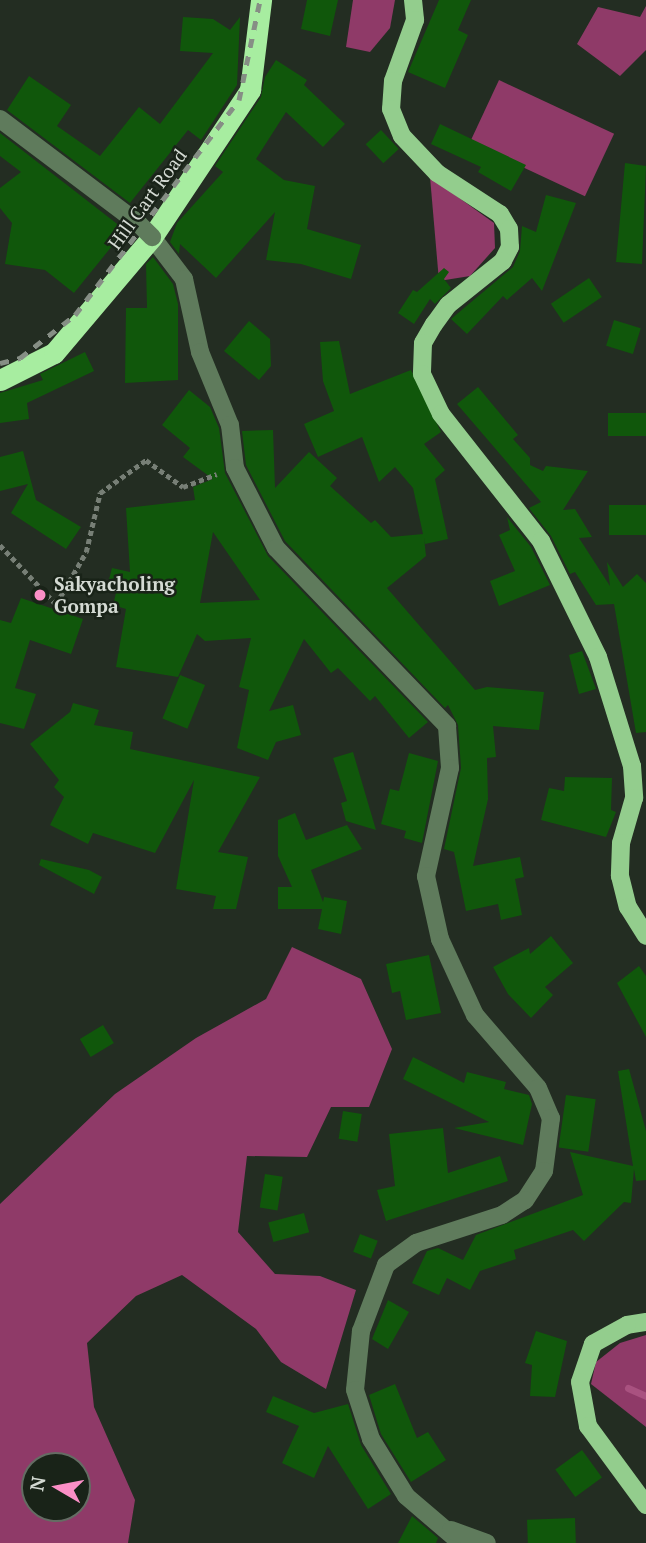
<!DOCTYPE html>
<style>
body{margin:0}
#map{position:relative;width:646px;height:1543px;overflow:hidden;background:#232d22;font-family:"PT Serif",serif}
div>[style]{position:absolute}
[style*='--x']{left:calc(var(--x)*1px);top:calc(var(--y)*1px);width:calc(var(--w)*1px);rotate:calc(var(--a)*1deg)}
.forest>*{inset:0;background:#8f3a68;transform-origin:0 0}
.stream>*{height:7px;margin:-3.5px;padding:0 3.5px;transform-origin:3.5px;border-radius:3.5px;background:#a95280}
.building>*{inset:0;background:#10570b;transform-origin:0 0}
.path>*{height:4.5px;margin-top:-2.25px;transform-origin:0;background:repeating-linear-gradient(90deg,#777f76 0 5px,transparent 0 8.5px)}
.minor>*{height:18px;margin:-9px;padding:0 9px;transform-origin:9px;border-radius:9px;background:#5f7b5c}
.major>*{height:18px;margin:-9px;padding:0 9px;transform-origin:9px;border-radius:9px;background:#93cd8d}
.highway>*{height:21px;margin:-10.5px;padding:0 10.5px;transform-origin:10.5px;border-radius:10.5px;background:#a7eda0}
.rail>*{height:5px;margin-top:-2.5px;transform-origin:0;background:repeating-linear-gradient(90deg,#868e85 0 9px,transparent 0 18px)}
.minor-bridge>*{height:18px;margin:-9px;padding:0 9px;transform-origin:9px;border-radius:9px;background:#5f7b5c}
.dots>*{width:19px;height:19px;translate:-50% -50%;box-sizing:border-box;border:4px solid #192318;border-radius:50%}
span{translate:-50% -50%;white-space:nowrap;text-align:center;line-height:1.15;-webkit-text-stroke:5px #192318;paint-order:stroke}
.street-label{font-size:19px;color:#d4dad3}
.poi-label{font-size:19px;color:#d4dad3;font-weight:700}
.left{translate:0 -50%;text-align:left}
.north{position:absolute;left:21px;top:1452px;width:70px;height:70px;box-sizing:border-box;background:#192318;border:2px solid #646c63;border-radius:50%;rotate:280deg;font-size:19px;font-weight:700;line-height:28px;text-align:center;color:#d4dad3}
.north::after{content:'';display:block;margin:auto;width:24px;height:32px;background:#fb8fc6;clip-path:polygon(50% 0,100% 100%,50% 72%,0 100%)}
</style>
<div id="map">
<div class="forest">
<i style="clip-path:polygon(353px 0,395px 0,390px 28px,370px 52px,346px 47px)"></i>
<i style="clip-path:polygon(646px 6px,646px 50px,620px 76px,577px 44px,598px 7px,640px 17px)"></i>
<i style="left:499px;top:80px;width:127px;height:69px;rotate:25deg"></i>
<i style="clip-path:polygon(430px 177px,494px 223px,495px 248px,470px 276px,439px 281px)"></i>
<i style="clip-path:polygon(evenodd,292px 947px,361px 979px,392px 1049px,369px 1107px,331px 1107px,307px 1157px,247px 1156px,238px 1232px,275px 1274px,320px 1276px,356px 1290px,326px 1389px,281px 1362px,256px 1329px,182px 1275px,136px 1296px,87px 1343px,94px 1407px,135px 1500px,128px 1543px,0 1543px,0 1204px,115px 1094px,196px 1038px,266px 999px,292px 947px,35px 1466px,77px 1466px,77px 1508px,35px 1508px,35px 1466px)"></i>
<i style="clip-path:polygon(646px 1335px,646px 1427px,591px 1384px,596px 1362px,620px 1343px)"></i>
</div>
<div class="stream">
<i style="--x:628;--y:1388;--w:20;--a:24"></i>
</div>
<div class="building">
<i style="clip-path:polygon(307px 0,338px 0,330px 36px,301px 29px)"></i>
<i style="clip-path:polygon(439px 0,471px 0,458px 30px,468px 35px,445px 88px,408px 72px)"></i>
<i style="clip-path:polygon(183px 17px,213px 19px,230px 30px,240px 17px,237px 85px,201px 140px,188px 130px,130px 203px,7px 110px,29px 76px,71px 105px,57px 126px,100px 156px,139px 107px,160px 124px,213px 53px,180px 51px)"></i>
<i style="clip-path:polygon(276px 60px,307px 80px,304px 85px,345px 124px,323px 147px,286px 112px,256px 159px,284px 180px,315px 186px,307px 229px,361px 245px,351px 279px,301px 264px,266px 260px,275px 212px,216px 278px,180px 244px,179px 254px,170px 242px,177px 223px,223px 172px,215px 166px,261px 97px,265px 77px)"></i>
<i style="clip-path:polygon(440px 124px,526px 165px,511px 191px,478px 172px,481px 167px,431px 144px)"></i>
<i style="left:381px;top:130px;width:26px;height:21px;rotate:47deg"></i>
<i style="clip-path:polygon(0 133px,125px 230px,74px 293px,45px 270px,5px 264px,12px 223px,0 208px,0 188px,21px 172px,0 156px)"></i>
<i style="clip-path:polygon(625px 163px,646px 166px,642px 264px,616px 262px)"></i>
<i style="clip-path:polygon(546px 195px,576px 203px,542px 291px,532px 278px,507px 300px,503px 296px,467px 334px,451px 319px,513px 267px,520px 251px,522px 226px,536px 232px)"></i>
<i style="clip-path:polygon(153px 257px,173px 284px,178px 304px,178px 380px,125px 383px,126px 308px,147px 308px,146px 264px)"></i>
<i style="clip-path:polygon(444px 268px,449px 272px,444px 279px,451px 288px,435px 304px,430px 299px,414px 324px,398px 313px,413px 290px,417px 292px)"></i>
<i style="left:589px;top:278px;width:23px;height:46px;rotate:56deg"></i>
<i style="left:614px;top:320px;width:28px;height:27px;rotate:17deg"></i>
<i style="clip-path:polygon(249px 321px,270px 339px,271px 366px,259px 380px,224px 351px)"></i>
<i style="clip-path:polygon(339px 341px,350px 394px,411px 370px,441px 432px,424px 444px,445px 470px,435px 479px,448px 539px,425px 544px,424px 537px,426px 556px,387px 588px,475px 690px,487px 687px,544px 692px,539px 730px,493px 726px,496px 757px,487px 758px,488px 799px,473px 866px,520px 857px,524px 877px,515px 879px,522px 915px,501px 920px,498px 904px,466px 911px,454px 852px,444px 849px,461px 768px,458px 725px,448px 705px,445px 708px,285px 541px,246px 465px,242px 431px,273px 430px,275px 488px,309px 452px,337px 478px,330px 486px,371px 523px,375px 520px,391px 537px,423px 534px,413px 488px,395px 467px,379px 482px,362px 437px,318px 457px,304px 424px,334px 411px,323px 381px,320px 342px)"></i>
<i style="clip-path:polygon(85px 352px,94px 371px,27px 403px,29px 419px,0 423px,0 393px,43px 380px,40px 374px)"></i>
<i style="clip-path:polygon(478px 387px,518px 435px,513px 439px,530px 458px,530px 465px,543px 471px,546px 466px,588px 471px,563px 510px,575px 509px,592px 537px,579px 538px,610px 586px,607px 562px,623px 587px,637px 574px,646px 583px,646px 732px,636px 733px,614px 604px,596px 605px,575px 572px,570px 574px,551px 536px,529px 508px,541px 502px,457px 404px)"></i>
<i style="clip-path:polygon(evenodd,189px 390px,210px 407px,219px 428px,225px 473px,268px 556px,428px 722px,409px 738px,375px 696px,370px 701px,338px 668px,331px 673px,304px 639px,269px 711px,293px 705px,301px 735px,276px 742px,268px 760px,237px 748px,249px 690px,239px 687px,251px 638px,205px 641px,197px 634px,178px 677px,116px 667px,126px 609px,113px 605px,117px 589px,107px 587px,112px 568px,130px 572px,126px 508px,195px 500px,193px 487px,213px 479px,183px 457px,190px 448px,162px 425px,189px 390px,213px 532px,260px 600px,200px 603px,213px 532px)"></i>
<i style="left:646px;top:413px;width:23px;height:38px;rotate:90deg"></i>
<i style="clip-path:polygon(23px 451px,36px 500px,81px 527px,66px 549px,11px 513px,28px 484px,0 491px,0 457px)"></i>
<i style="left:646px;top:505px;width:30px;height:37px;rotate:90deg"></i>
<i style="clip-path:polygon(507px 517px,531px 547px,550px 585px,499px 606px,490px 581px,515px 571px,499px 535px,510px 530px)"></i>
<i style="clip-path:polygon(21px 598px,83px 619px,71px 654px,30px 640px,15px 688px,36px 694px,24px 729px,0 723px,0 620px,11px 623px)"></i>
<i style="clip-path:polygon(582px 651px,596px 689px,579px 694px,569px 655px)"></i>
<i style="left:180px;top:675px;width:27px;height:47px;rotate:22deg"></i>
<i style="clip-path:polygon(73px 703px,99px 710px,94px 725px,133px 732px,130px 749px,260px 777px,218px 852px,248px 857px,236px 909px,213px 909px,216px 896px,176px 889px,194px 780px,155px 853px,93px 833px,88px 844px,50px 825px,64px 797px,54px 787px,59px 780px,30px 744px,70px 712px)"></i>
<i style="clip-path:polygon(353px 752px,376px 830px,346px 821px,341px 803px,347px 801px,333px 758px)"></i>
<i style="clip-path:polygon(409px 753px,438px 761px,422px 843px,404px 838px,406px 831px,381px 824px,390px 789px,399px 791px)"></i>
<i style="clip-path:polygon(565px 777px,612px 778px,611px 810px,616px 812px,606px 837px,541px 820px,549px 788px,564px 791px)"></i>
<i style="clip-path:polygon(295px 813px,306px 840px,347px 825px,362px 849px,311px 870px,323px 902px,324px 897px,347px 901px,341px 934px,318px 929px,322px 909px,278px 909px,278px 887px,292px 887px,278px 856px,278px 820px)"></i>
<i style="clip-path:polygon(41px 859px,89px 870px,102px 877px,94px 894px,39px 865px)"></i>
<i style="clip-path:polygon(551px 936px,573px 963px,545px 987px,553px 995px,531px 1018px,508px 994px,493px 967px,529px 948px,530px 954px)"></i>
<i style="clip-path:polygon(429px 955px,441px 1013px,406px 1020px,400px 991px,392px 993px,386px 964px)"></i>
<i style="clip-path:polygon(639px 966px,646px 976px,646px 1037px,617px 983px)"></i>
<i style="left:103px;top:1025px;width:21px;height:27px;rotate:59deg"></i>
<i style="clip-path:polygon(413px 1057px,464px 1083px,467px 1072px,506px 1082px,504px 1089px,529px 1095px,532px 1104px,523px 1145px,454px 1128px,489px 1122px,403px 1079px)"></i>
<i style="clip-path:polygon(629px 1069px,646px 1131px,646px 1180px,636px 1181px,634px 1169px,631px 1203px,624px 1202px,584px 1241px,573px 1230px,514px 1250px,516px 1259px,480px 1271px,470px 1290px,447px 1278px,439px 1295px,412px 1283px,427px 1251px,438px 1248px,463px 1260px,476px 1235px,583px 1195px,570px 1152px,633px 1166px,618px 1071px)"></i>
<i style="left:566px;top:1095px;width:30px;height:53px;rotate:8deg"></i>
<i style="left:343px;top:1111px;width:19px;height:28px;rotate:9deg"></i>
<i style="clip-path:polygon(443px 1128px,448px 1173px,500px 1156px,508px 1181px,386px 1221px,377px 1190px,395px 1186px,389px 1134px)"></i>
<i style="left:265px;top:1174px;width:18px;height:34px;rotate:9deg"></i>
<i style="left:304px;top:1213px;width:20px;height:37px;rotate:75deg"></i>
<i style="left:360px;top:1234px;width:19px;height:19px;rotate:21deg"></i>
<i style="clip-path:polygon(388px 1300px,409px 1312px,388px 1349px,372px 1339px)"></i>
<i style="clip-path:polygon(536px 1331px,567px 1341px,555px 1397px,530px 1396px,532px 1365px,525px 1363px)"></i>
<i style="clip-path:polygon(395px 1384px,417px 1438px,428px 1432px,446px 1460px,411px 1482px,381px 1434px,369px 1395px)"></i>
<i style="clip-path:polygon(273px 1396px,314px 1413px,348px 1404px,361px 1445px,391px 1494px,368px 1509px,328px 1446px,314px 1478px,282px 1463px,299px 1426px,266px 1412px)"></i>
<i style="left:582px;top:1450px;width:34px;height:33px;rotate:54deg"></i>
<i style="clip-path:polygon(412px 1516px,438px 1538px,436px 1543px,398px 1543px)"></i>
<i style="left:575px;top:1518px;width:25px;height:48px;rotate:88deg"></i>
</div>
<div class="path">
<i style="--x:0;--y:545;--w:81;--a:46.5"></i>
<i style="--x:56;--y:604;--w:60;--a:-60"></i>
<i style="--x:86;--y:552;--w:61;--a:-76.7"></i>
<i style="--x:100;--y:493;--w:57;--a:-35.7"></i>
<i style="--x:146;--y:460;--w:46;--a:36.1"></i>
<i style="--x:183;--y:487;--w:36;--a:-21"></i>
</div>
<div class="minor">
<i style="--x:0;--y:119;--w:173;--a:37"></i>
<i style="--x:152;--y:237;--w:53;--a:52.7"></i>
<i style="--x:184;--y:279;--w:75;--a:77.6"></i>
<i style="--x:200;--y:352;--w:79;--a:67.7"></i>
<i style="--x:230;--y:425;--w:43;--a:83.4"></i>
<i style="--x:235;--y:468;--w:90;--a:62.9"></i>
<i style="--x:276;--y:548;--w:247;--a:46.1"></i>
<i style="--x:447;--y:726;--w:42;--a:85.9"></i>
<i style="--x:450;--y:768;--w:111;--a:102.5"></i>
<i style="--x:426;--y:876;--w:65;--a:77.5"></i>
<i style="--x:440;--y:939;--w:84;--a:65.3"></i>
<i style="--x:475;--y:1015;--w:96;--a:49.2"></i>
<i style="--x:538;--y:1088;--w:33;--a:67"></i>
<i style="--x:551;--y:1118;--w:53;--a:97.5"></i>
<i style="--x:544;--y:1171;--w:35;--a:123"></i>
<i style="--x:525;--y:1200;--w:27;--a:147"></i>
<i style="--x:502;--y:1215;--w:90;--a:162"></i>
<i style="--x:416;--y:1243;--w:37;--a:144"></i>
<i style="--x:386;--y:1265;--w:71;--a:110.7"></i>
<i style="--x:361;--y:1331;--w:59;--a:95.8"></i>
<i style="--x:355;--y:1390;--w:52;--a:71.9"></i>
<i style="--x:371;--y:1439;--w:67;--a:58.4"></i>
<i style="--x:406;--y:1496;--w:72;--a:40.5"></i>
<i style="--x:451;--y:1530;--w:38;--a:20"></i>
</div>
<div class="major">
<i style="--x:413;--y:0;--w:20;--a:84"></i>
<i style="--x:415;--y:20;--w:65;--a:109.8"></i>
<i style="--x:393;--y:81;--w:28;--a:94"></i>
<i style="--x:391;--y:109;--w:29;--a:68"></i>
<i style="--x:402;--y:136;--w:51;--a:46.6"></i>
<i style="--x:437;--y:173;--w:75;--a:33.1"></i>
<i style="--x:500;--y:214;--w:17;--a:59"></i>
<i style="--x:509;--y:229;--w:18;--a:87"></i>
<i style="--x:510;--y:247;--w:16;--a:117"></i>
<i style="--x:503;--y:261;--w:70;--a:141.3"></i>
<i style="--x:448;--y:305;--w:24;--a:126"></i>
<i style="--x:434;--y:324;--w:22;--a:120"></i>
<i style="--x:423;--y:343;--w:31;--a:92"></i>
<i style="--x:422;--y:374;--w:44;--a:64.6"></i>
<i style="--x:441;--y:414;--w:162;--a:51.8"></i>
<i style="--x:541;--y:541;--w:129;--a:63.8"></i>
<i style="--x:598;--y:657;--w:114;--a:72.7"></i>
<i style="--x:632;--y:766;--w:32;--a:86"></i>
<i style="--x:634;--y:798;--w:47;--a:106.1"></i>
<i style="--x:621;--y:843;--w:33;--a:92"></i>
<i style="--x:620;--y:876;--w:32;--a:76"></i>
<i style="--x:628;--y:907;--w:34;--a:58"></i>
<i style="--x:646;--y:1322;--w:19;--a:171"></i>
<i style="--x:627;--y:1325;--w:39;--a:151"></i>
<i style="--x:593;--y:1344;--w:40;--a:108.9"></i>
<i style="--x:580;--y:1382;--w:45;--a:79.7"></i>
<i style="--x:588;--y:1426;--w:98;--a:53.7"></i>
</div>
<div class="highway">
<i style="--x:0;--y:380;--w:60;--a:-26.6"></i>
<i style="--x:54;--y:353;--w:152;--a:-49.8"></i>
<i style="--x:152;--y:237;--w:177;--a:-56.3"></i>
<i style="--x:250;--y:90;--w:91;--a:-83"></i>
</div>
<div class="rail">
<i style="--x:0;--y:363;--w:21;--a:-14"></i>
<i style="--x:20;--y:358;--w:70;--a:-38"></i>
<i style="--x:75;--y:315;--w:270;--a:-52.7"></i>
<i style="--x:239;--y:100;--w:102;--a:-78.1"></i>
</div>
<div class="minor-bridge">
<i style="--x:138;--y:223;--w:20;--a:45"></i>
</div>
<div class="dots">
<i style="left:40px;top:595px;background:#fb8fc6"></i>
</div>
<div class="street-label">
<span style="left:147px;top:199px;rotate:-54deg">Hill Cart Road</span>
</div>
<div class="poi-label">
<span class="left" style="left:54px;top:595px">Sakyacholing<br>Gompa</span>
</div>
<div class="north">N</div>
</div>
